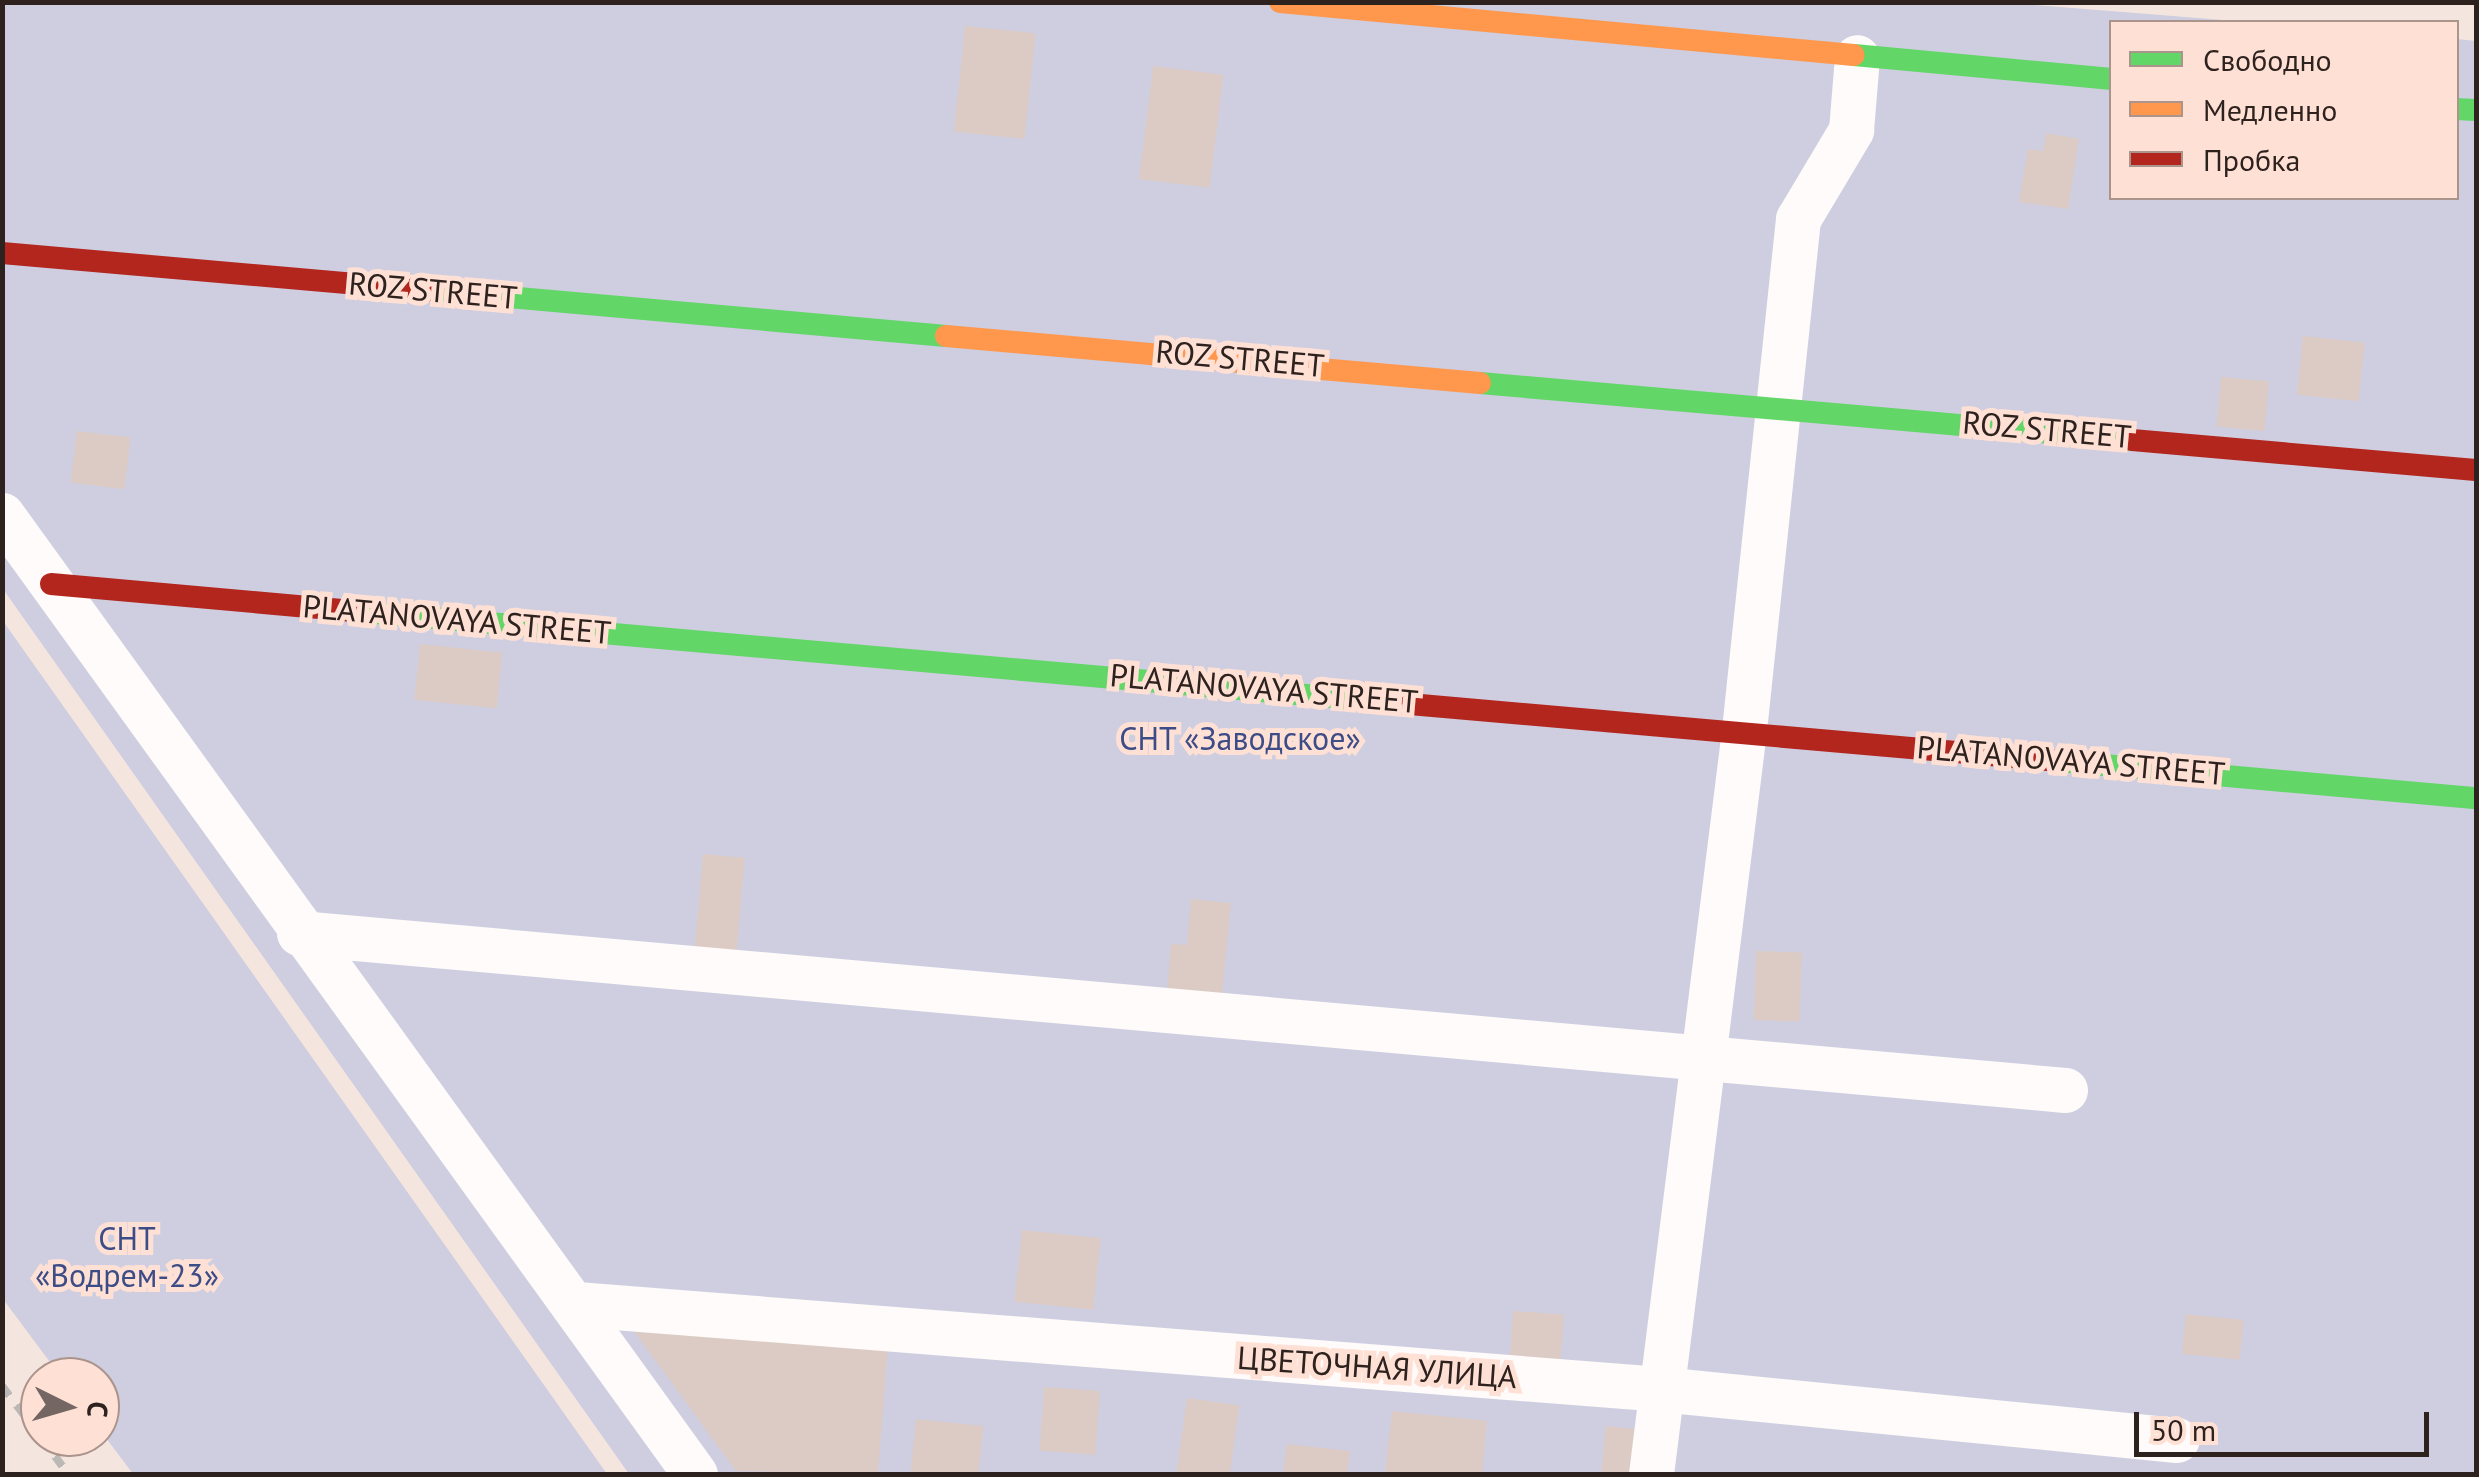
<!DOCTYPE html>
<meta charset="utf-8">
<style>
body{margin:0}
#map{position:relative;width:2479px;height:1477px;overflow:hidden;background:#f5e5df;font-family:"PT Sans",sans-serif}
div>[style]{position:absolute}
[style*='--x']{left:calc(var(--x)*1px);top:calc(var(--y)*1px);width:calc(var(--w)*1px);rotate:calc(var(--a)*1deg)}
.green>*{inset:0;background:#cecee0}
.building>*{inset:0;background:#dccbc4;transform-origin:0 0}
.street>*{height:45px;margin:-22.5px;padding:0 22.5px;transform-origin:22.5px;border-radius:22.5px;background:#fefbfa}
.fast>*{height:22px;margin:-11px;padding:0 11px;transform-origin:11px;border-radius:11px;background:#63d668}
.slow>*{height:22px;margin:-11px;padding:0 11px;transform-origin:11px;border-radius:11px;background:#ff974d}
.jam>*{height:22px;margin:-11px;padding:0 11px;transform-origin:11px;border-radius:11px;background:#b3261e}
.rail>*{height:8px;margin-top:-4px;transform-origin:0;background:repeating-linear-gradient(90deg,#bcb8b6 0 12px,transparent 0 24px)}
span{translate:-50% -50%;white-space:nowrap;text-align:center;line-height:1.15;-webkit-text-stroke:10px #ffe0d5;paint-order:stroke}
.street-label{font-size:32px;color:#2e221f}
.park-label{font-size:32px;color:#3c4c87}
.frame{position:absolute;inset:0;border:5px solid #2e221f;pointer-events:none}
.legend{position:absolute;left:2109px;top:20px;width:350px;height:180px;box-sizing:border-box;background:#ffe0d5;border:2px solid #ab948c;margin:0;padding:12px 18px;list-style:none;font-size:30px;color:#2e221f}
.legend li{display:flex;align-items:center;gap:20px;height:50px}
.legend b{width:50px;border:2px solid #ab948c}
.north{position:absolute;left:20px;top:1357px;width:100px;height:100px;box-sizing:border-box;background:#ffe0d5;border:2px solid #ab948c;border-radius:50%;rotate:95deg;font-size:28px;font-weight:700;line-height:40px;text-align:center;color:#2e221f}
.north::after{content:'';display:block;margin:auto;width:35px;height:45px;background:#746662;clip-path:polygon(50% 0,100% 100%,50% 72%,0 100%)}
.scale{position:absolute;left:2134px;top:1412px;width:295px;height:45px;box-sizing:border-box;border:5px solid #2e221f;border-top:0;padding-left:12px;font-size:30px;line-height:35px;white-space:nowrap;color:#2e221f;-webkit-text-stroke:8px #ffe0d5;paint-order:stroke}
</style>
<div id="map">
<div class="green">
<i style="clip-path:polygon(1999px 2px,2248px 22px,2112px 22px,2112px 198px,2456px 198px,2457px 39px,2476px 41px,2476px 1474px,629px 1474px,3px 589px,2px 3px)"></i>
<i style="clip-path:polygon(2px 621px,3px 621px,607px 1474px,133px 1474px,100px 1430px,100px 1377px,61px 1377px,3px 1299px)"></i>
</div>
<div class="building">
<i style="left:965px;top:26px;width:71px;height:106px;rotate:6deg"></i>
<i style="left:1153px;top:66px;width:71px;height:114px;rotate:7deg"></i>
<i style="clip-path:polygon(2046px 133px,2079px 139px,2068px 209px,2019px 202px,2028px 149px,2043px 151px)"></i>
<i style="left:2303px;top:336px;width:62px;height:59px;rotate:6deg"></i>
<i style="left:2221px;top:377px;width:48px;height:50px;rotate:5deg"></i>
<i style="left:77px;top:431px;width:54px;height:52px;rotate:7deg"></i>
<i style="left:420px;top:644px;width:83px;height:56px;rotate:6deg"></i>
<i style="left:703px;top:854px;width:42px;height:94px;rotate:5deg"></i>
<i style="clip-path:polygon(1191px 899px,1231px 903px,1222px 995px,1167px 991px,1171px 944px,1187px 945px)"></i>
<i style="left:1756px;top:951px;width:46px;height:69px;rotate:2deg"></i>
<i style="left:1022px;top:1230px;width:79px;height:72px;rotate:6deg"></i>
<i style="left:1513px;top:1311px;width:51px;height:51px;rotate:4deg"></i>
<i style="left:2186px;top:1314px;width:58px;height:40px;rotate:6deg"></i>
<i style="clip-path:polygon(631px 1327px,888px 1345px,878px 1474px,736px 1471px)"></i>
<i style="left:1044px;top:1387px;width:56px;height:64px;rotate:4deg"></i>
<i style="left:1187px;top:1398px;width:53px;height:77px;rotate:8deg"></i>
<i style="clip-path:polygon(1392px 1411px,1487px 1421px,1482px 1474px,1385px 1474px)"></i>
<i style="left:916px;top:1419px;width:68px;height:55px;rotate:6deg"></i>
<i style="left:1606px;top:1426px;width:39px;height:48px;rotate:6deg"></i>
<i style="clip-path:polygon(1287px 1444px,1350px 1451px,1347px 1474px,1283px 1474px)"></i>
</div>
<div class="street">
<i style="--x:2;--y:515;--w:1183;--a:54.15"></i>
<i style="--x:299;--y:933;--w:1773;--a:5.08"></i>
<i style="--x:576;--y:1304;--w:1087;--a:4.48"></i>
<i style="--x:1660;--y:1389;--w:519;--a:5.64"></i>
<i style="--x:1651;--y:1474;--w:750;--a:-82.87"></i>
<i style="--x:1744;--y:730;--w:514;--a:-83.97"></i>
<i style="--x:1798;--y:219;--w:104;--a:-59.2"></i>
<i style="--x:1851;--y:130;--w:73;--a:-85.3"></i>
</div>
<div class="fast">
<i style="--x:1854;--y:55;--w:259;--a:5.3"></i>
<i style="--x:2456;--y:109;--w:20;--a:3"></i>
<i style="--x:429;--y:290;--w:519;--a:5.08"></i>
<i style="--x:1480;--y:383;--w:654;--a:5"></i>
<i style="--x:353;--y:611;--w:1015;--a:5.03"></i>
<i style="--x:2059;--y:761;--w:419;--a:5.1"></i>
</div>
<div class="slow">
<i style="--x:1280;--y:2;--w:576;--a:5.28"></i>
<i style="--x:946;--y:336;--w:536;--a:5.03"></i>
</div>
<div class="jam">
<i style="--x:2;--y:253;--w:429;--a:5"></i>
<i style="--x:2132;--y:440;--w:345;--a:5"></i>
<i style="--x:51;--y:584;--w:303;--a:5.1"></i>
<i style="--x:1364;--y:700;--w:698;--a:5.02"></i>
</div>
<div class="rail">
<i style="--x:2;--y:1386;--w:63;--a:52.8"></i>
<i style="--x:41;--y:1437;--w:46;--a:53.9"></i>
</div>
<div class="street-label">
<span style="left:433px;top:290px;rotate:5deg">ROZ STREET</span>
<span style="left:1240px;top:358px;rotate:5deg">ROZ STREET</span>
<span style="left:2047px;top:429px;rotate:5deg">ROZ STREET</span>
<span style="left:457px;top:619px;rotate:5deg">PLATANOVAYA STREET</span>
<span style="left:1264px;top:688px;rotate:5deg">PLATANOVAYA STREET</span>
<span style="left:2071px;top:760px;rotate:5deg">PLATANOVAYA STREET</span>
<span style="left:1377px;top:1367px;rotate:4deg">ЦВЕТОЧНАЯ УЛИЦА</span>
</div>
<div class="park-label">
<span style="left:1240px;top:738px">СНТ «Заводское»</span>
<span style="left:127px;top:1257px">СНТ<br>«Водрем-23»</span>
</div>
<div class="frame"></div>
<ul class="legend">
<li><b style="height:12px;background:#63d668"></b>Свободно</li>
<li><b style="height:12px;background:#ff974d"></b>Медленно</li>
<li><b style="height:12px;background:#b3261e"></b>Пробка</li>
</ul>
<div class="north">С</div>
<div class="scale">50 m</div>
</div>
